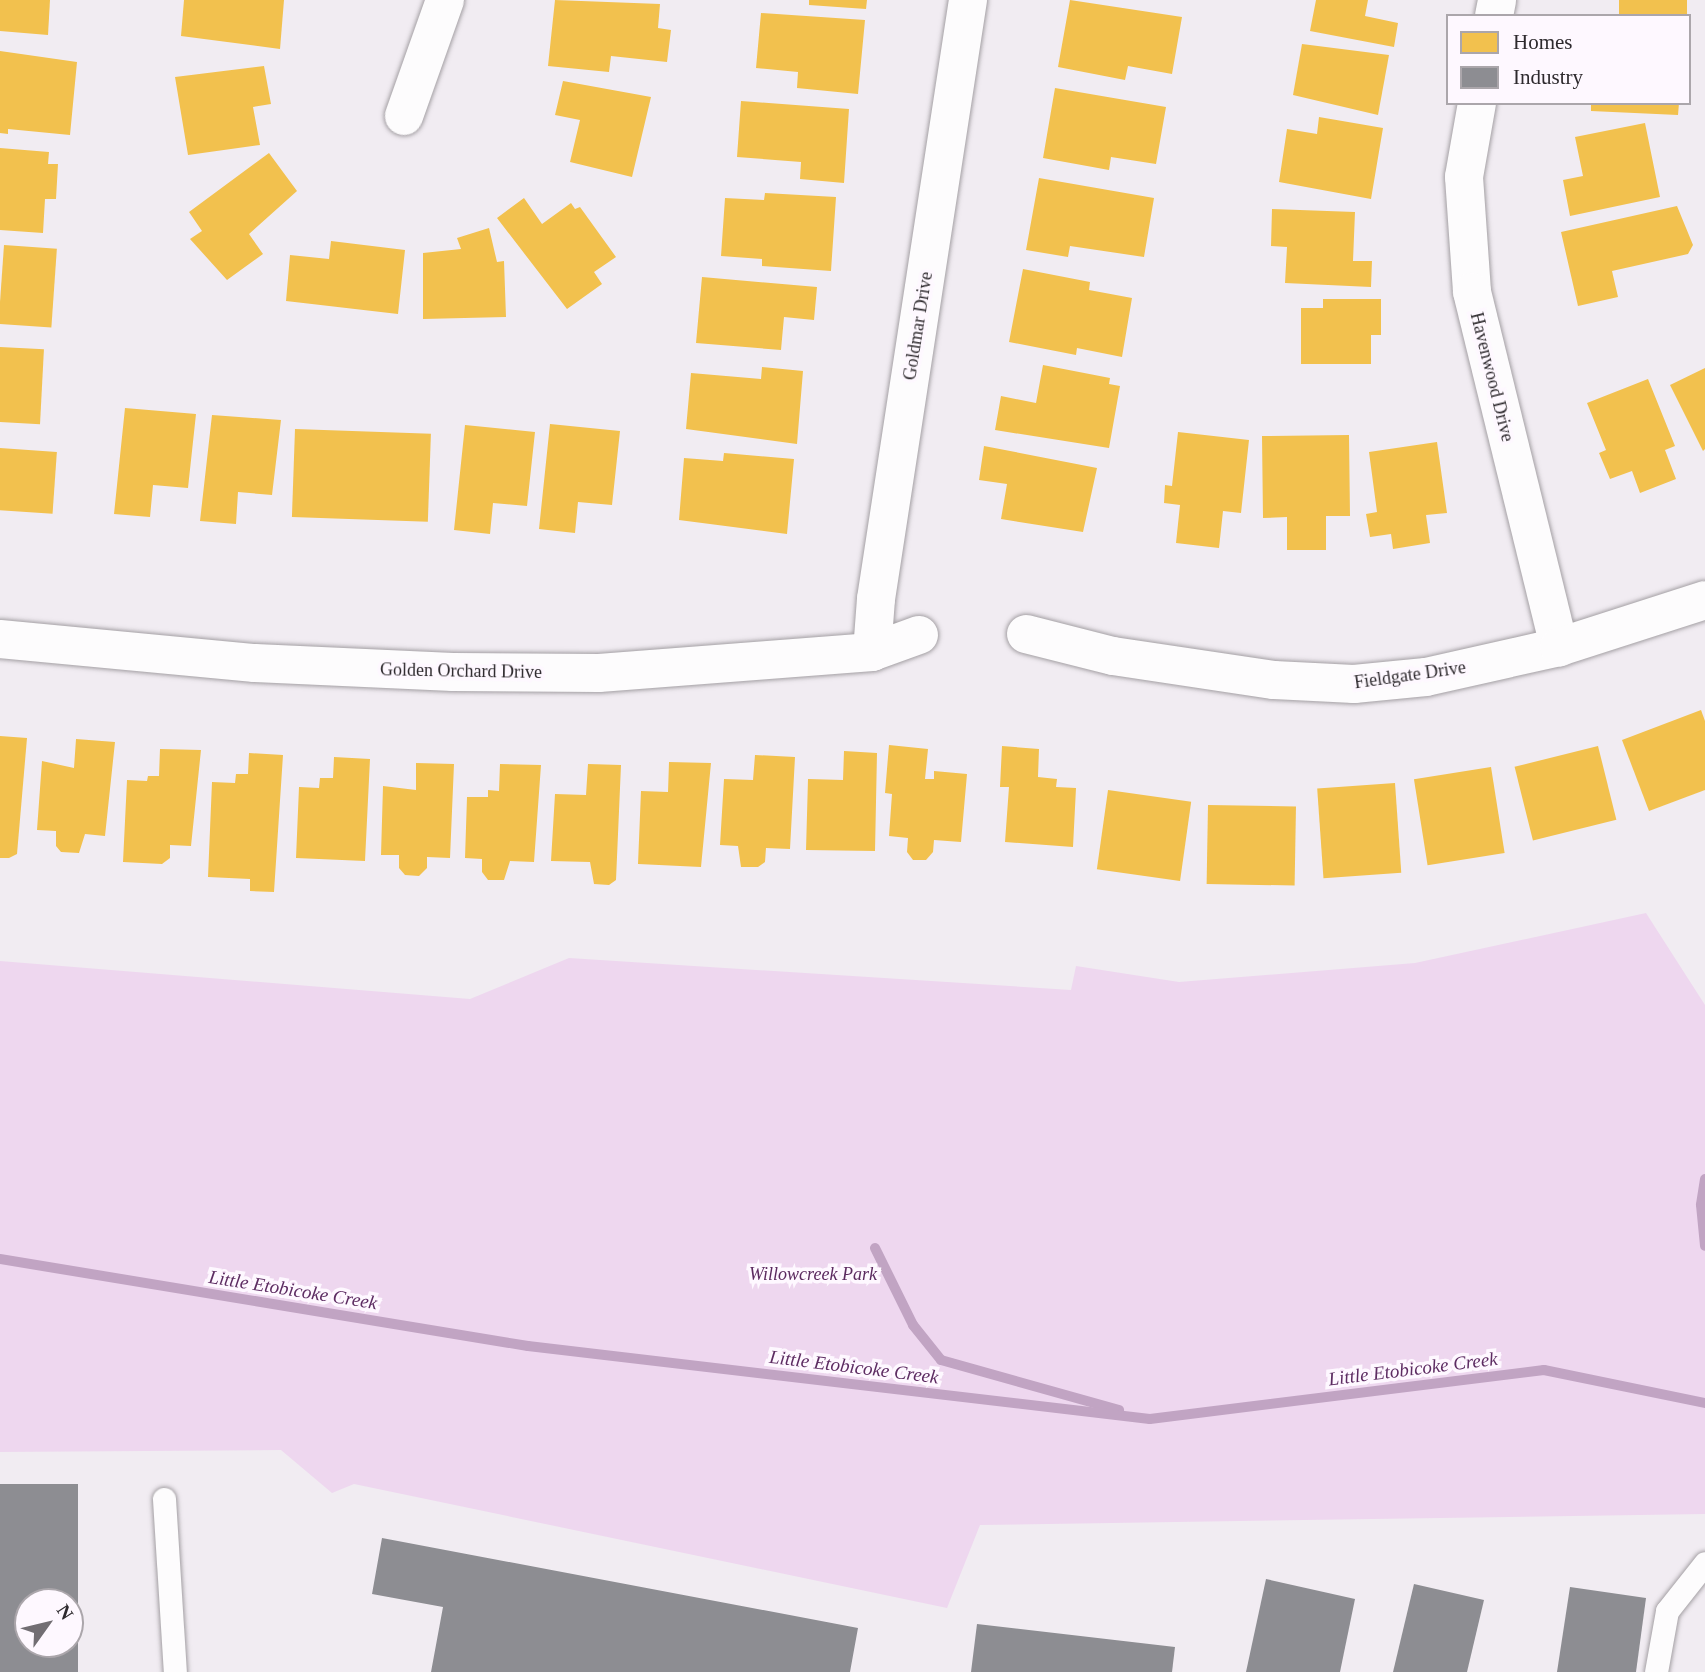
<!DOCTYPE html>
<style>
body{margin:0}
#map{position:relative;width:1705px;height:1672px;overflow:hidden;background:#f1ecf2;font-family:Georgia,serif}
div>[style]{position:absolute}
[style*='--x']{left:calc(var(--x)*1px);top:calc(var(--y)*1px);width:calc(var(--w)*1px);rotate:calc(var(--a)*1deg)}
.green>*{inset:0;background:#eed7ef}
.homes>*{inset:0;background:#f2c14e;transform-origin:0 0}
.industry>*{inset:0;background:#8d8d92}
.stream>*{height:10px;margin:-5px;padding:0 5px;transform-origin:5px;border-radius:5px;background:#c1a4c3}
.roads{filter:drop-shadow(0 0 2px #a4a0a4) drop-shadow(0 0 2px #a4a0a4)}
.service>*{height:23px;margin:-11.5px;padding:0 11.5px;transform-origin:11.5px;border-radius:11.5px;background:#fdfcfd}
.minor>*{height:38px;margin:-19px;padding:0 19px;transform-origin:19px;border-radius:19px;background:#fdfcfd}
span{translate:-50% -50%;white-space:nowrap;text-align:center;line-height:1.15;-webkit-text-stroke:7px #fef8ff;paint-order:stroke}
.street-label{font-size:18px;color:#2e2a2e}
.park-label{font-size:18px;color:#5b2a5f;font-style:italic}
.water-label{font-size:19px;color:#5d2c62;font-style:italic}
.legend{position:absolute;left:1446px;top:14px;width:245px;height:91px;box-sizing:border-box;background:#fef8ff;border:2px solid #aba6ab;margin:0;padding:9px 12px;list-style:none;font-size:21px;color:#2e2a2e}
.legend li{display:flex;align-items:center;gap:14px;height:35px}
.legend b{width:35px;border:2px solid #aba6ab}
.north{position:absolute;left:14px;top:1588px;width:70px;height:70px;box-sizing:border-box;background:#fef8ff;border:2px solid #aba6ab;border-radius:50%;rotate:56deg;font-size:19px;font-weight:700;line-height:28px;text-align:center;color:#2e2a2e}
.north::after{content:'';display:block;margin:auto;width:24px;height:32px;background:#726e73;clip-path:polygon(50% 0,100% 100%,50% 72%,0 100%)}
</style>
<div id="map">
<div class="green">
<i style="clip-path:polygon(1646px 913px,1705px 1005px,1705px 1514px,980px 1525px,947px 1608px,354px 1484px,332px 1493px,281px 1450px,0 1452px,0 961px,470px 999px,569px 958px,1071px 990px,1076px 966px,1179px 982px,1415px 963px)"></i>
</div>
<div class="homes">
<i style="clip-path:polygon(0 0,50px 0,48px 35px,0 31px)"></i>
<i style="clip-path:polygon(184px 0,284px 0,280px 49px,181px 36px)"></i>
<i style="clip-path:polygon(555px 0,660px 4px,658px 28px,671px 30px,667px 62px,611px 56px,609px 72px,548px 66px)"></i>
<i style="clip-path:polygon(809px 0,867px 0,866px 9px,809px 5px)"></i>
<i style="clip-path:polygon(1070px 0,1182px 17px,1172px 74px,1128px 66px,1125px 80px,1058px 67px)"></i>
<i style="clip-path:polygon(1316px 0,1368px 0,1365px 16px,1398px 23px,1394px 47px,1310px 31px)"></i>
<i style="left:1619px;top:0;width:68px;height:16px"></i>
<i style="clip-path:polygon(761px 13px,865px 20px,858px 94px,797px 88px,798px 72px,756px 68px)"></i>
<i style="clip-path:polygon(1302px 44px,1389px 55px,1378px 115px,1293px 95px)"></i>
<i style="clip-path:polygon(0 51px,77px 62px,70px 135px,8px 129px,8px 134px,0 133px)"></i>
<i style="clip-path:polygon(264px 66px,271px 104px,253px 107px,260px 145px,188px 155px,175px 77px)"></i>
<i style="clip-path:polygon(563px 81px,651px 97px,632px 177px,570px 162px,580px 120px,555px 115px)"></i>
<i style="clip-path:polygon(1055px 88px,1166px 107px,1156px 164px,1111px 157px,1109px 170px,1043px 158px)"></i>
<i style="clip-path:polygon(741px 101px,849px 109px,844px 183px,800px 179px,801px 162px,737px 157px)"></i>
<i style="clip-path:polygon(1591px 103px,1679px 103px,1678px 115px,1591px 111px)"></i>
<i style="clip-path:polygon(1319px 117px,1383px 128px,1371px 199px,1279px 182px,1287px 129px,1317px 134px)"></i>
<i style="clip-path:polygon(1645px 123px,1660px 197px,1570px 216px,1563px 180px,1583px 176px,1575px 137px)"></i>
<i style="clip-path:polygon(0 148px,49px 152px,48px 164px,58px 164px,56px 199px,45px 199px,43px 233px,0 230px)"></i>
<i style="clip-path:polygon(269px 153px,297px 191px,249px 234px,263px 254px,227px 280px,190px 239px,202px 231px,189px 212px)"></i>
<i style="clip-path:polygon(1039px 178px,1154px 198px,1144px 257px,1070px 246px,1068px 257px,1026px 250px)"></i>
<i style="clip-path:polygon(765px 193px,836px 197px,831px 271px,762px 266px,762px 259px,721px 256px,725px 198px,764px 200px)"></i>
<i style="clip-path:polygon(524px 198px,542px 224px,571px 203px,575px 209px,580px 207px,616px 257px,594px 272px,602px 284px,567px 309px,497px 218px)"></i>
<i style="clip-path:polygon(1677px 206px,1693px 245px,1688px 254px,1612px 271px,1618px 297px,1578px 306px,1561px 232px)"></i>
<i style="clip-path:polygon(1272px 209px,1355px 212px,1353px 261px,1372px 261px,1371px 287px,1285px 283px,1287px 247px,1271px 246px)"></i>
<i style="clip-path:polygon(489px 228px,497px 262px,504px 261px,506px 317px,423px 319px,423px 253px,461px 249px,457px 238px)"></i>
<i style="clip-path:polygon(331px 241px,405px 250px,398px 314px,286px 301px,290px 255px,329px 259px)"></i>
<i style="left:4px;top:245px;width:53px;height:79px;rotate:4deg"></i>
<i style="clip-path:polygon(1023px 269px,1090px 282px,1089px 290px,1132px 298px,1122px 357px,1077px 348px,1076px 355px,1009px 342px)"></i>
<i style="clip-path:polygon(702px 277px,817px 287px,814px 320px,784px 317px,781px 350px,696px 343px)"></i>
<i style="clip-path:polygon(1323px 299px,1381px 299px,1381px 335px,1371px 335px,1371px 364px,1301px 364px,1301px 308px,1323px 308px)"></i>
<i style="left:0;top:347px;width:44px;height:75px;rotate:3deg"></i>
<i style="clip-path:polygon(1043px 365px,1110px 378px,1109px 384px,1120px 386px,1109px 448px,995px 430px,1001px 396px,1036px 403px)"></i>
<i style="clip-path:polygon(762px 367px,803px 371px,797px 444px,686px 429px,691px 373px,761px 379px)"></i>
<i style="clip-path:polygon(1705px 368px,1705px 449px,1703px 451px,1670px 385px)"></i>
<i style="clip-path:polygon(1648px 379px,1675px 446px,1665px 450px,1676px 479px,1640px 493px,1632px 471px,1610px 479px,1599px 453px,1606px 450px,1587px 403px)"></i>
<i style="clip-path:polygon(125px 408px,196px 414px,188px 488px,153px 485px,150px 517px,114px 514px)"></i>
<i style="clip-path:polygon(212px 415px,281px 420px,272px 495px,238px 492px,236px 524px,200px 521px)"></i>
<i style="clip-path:polygon(550px 424px,620px 431px,612px 505px,578px 502px,575px 533px,539px 529px)"></i>
<i style="clip-path:polygon(465px 425px,535px 432px,527px 506px,493px 503px,490px 534px,454px 530px)"></i>
<i style="left:295px;top:429px;width:136px;height:88px;rotate:2deg"></i>
<i style="clip-path:polygon(1178px 432px,1249px 440px,1241px 513px,1223px 511px,1219px 548px,1176px 543px,1180px 505px,1164px 503px,1165px 485px,1172px 486px)"></i>
<i style="clip-path:polygon(1349px 435px,1350px 516px,1326px 516px,1326px 550px,1287px 550px,1287px 517px,1263px 518px,1262px 436px)"></i>
<i style="clip-path:polygon(1437px 442px,1447px 513px,1426px 515px,1430px 543px,1393px 549px,1391px 534px,1370px 537px,1366px 514px,1377px 512px,1369px 452px)"></i>
<i style="clip-path:polygon(984px 446px,1097px 468px,1083px 532px,1001px 519px,1007px 484px,979px 480px)"></i>
<i style="left:0;top:448px;width:57px;height:62px;rotate:4deg"></i>
<i style="clip-path:polygon(724px 453px,794px 459px,787px 534px,679px 520px,684px 458px,723px 461px)"></i>
<i style="clip-path:polygon(1701px 710px,1705px 721px,1705px 790px,1649px 811px,1622px 740px)"></i>
<i style="clip-path:polygon(0 736px,27px 738px,17px 854px,9px 858px,0 858px)"></i>
<i style="clip-path:polygon(76px 739px,115px 742px,105px 836px,85px 834px,79px 853px,61px 852px,56px 846px,56px 831px,37px 830px,42px 761px,74px 768px)"></i>
<i style="clip-path:polygon(889px 745px,928px 749px,925px 779px,934px 779px,934px 771px,967px 774px,961px 842px,934px 840px,933px 852px,926px 860px,913px 860px,907px 852px,908px 838px,889px 836px,892px 794px,885px 793px)"></i>
<i style="clip-path:polygon(1002px 746px,1039px 749px,1038px 777px,1057px 779px,1056px 787px,1076px 788px,1073px 847px,1005px 842px,1009px 787px,1000px 787px)"></i>
<i style="left:1598px;top:746px;width:76px;height:86px;rotate:76deg"></i>
<i style="clip-path:polygon(160px 749px,201px 750px,191px 846px,170px 845px,170px 858px,162px 864px,123px 862px,127px 780px,147px 781px,148px 776px,159px 776px)"></i>
<i style="clip-path:polygon(844px 751px,877px 753px,875px 851px,806px 850px,808px 779px,843px 780px)"></i>
<i style="clip-path:polygon(249px 753px,283px 755px,274px 892px,250px 891px,250px 879px,208px 877px,212px 782px,235px 783px,236px 774px,248px 774px)"></i>
<i style="clip-path:polygon(755px 755px,795px 757px,790px 849px,766px 848px,765px 862px,758px 867px,741px 867px,738px 846px,720px 845px,724px 779px,753px 780px)"></i>
<i style="clip-path:polygon(334px 757px,370px 759px,365px 861px,296px 858px,299px 787px,319px 788px,320px 778px,333px 778px)"></i>
<i style="clip-path:polygon(669px 762px,711px 763px,701px 867px,638px 864px,641px 791px,668px 792px)"></i>
<i style="clip-path:polygon(416px 763px,454px 764px,450px 858px,427px 857px,427px 868px,419px 876px,405px 875px,399px 868px,399px 855px,381px 855px,383px 786px,416px 790px)"></i>
<i style="clip-path:polygon(500px 764px,541px 765px,534px 862px,510px 861px,504px 880px,488px 880px,482px 872px,482px 859px,465px 858px,467px 797px,488px 797px,488px 790px,499px 791px)"></i>
<i style="clip-path:polygon(588px 764px,621px 765px,616px 880px,609px 885px,594px 884px,590px 862px,551px 861px,555px 794px,586px 795px)"></i>
<i style="left:1491px;top:767px;width:87px;height:78px;rotate:81deg"></i>
<i style="left:1395px;top:783px;width:90px;height:78px;rotate:86deg"></i>
<i style="left:1108px;top:790px;width:84px;height:80px;rotate:8deg"></i>
<i style="left:1208px;top:805px;width:88px;height:79px;rotate:1deg"></i>
</div>
<div class="industry">
<i style="clip-path:polygon(evenodd,0 1484px,78px 1484px,78px 1672px,0 1672px,0 1484px,28px 1602px,70px 1602px,70px 1644px,28px 1644px,28px 1602px)"></i>
<i style="clip-path:polygon(382px 1538px,858px 1628px,850px 1672px,431px 1672px,443px 1607px,372px 1594px)"></i>
<i style="clip-path:polygon(1266px 1579px,1355px 1599px,1340px 1672px,1246px 1672px)"></i>
<i style="clip-path:polygon(1414px 1584px,1484px 1600px,1467px 1672px,1393px 1672px)"></i>
<i style="clip-path:polygon(1570px 1587px,1646px 1598px,1636px 1672px,1557px 1672px)"></i>
<i style="clip-path:polygon(977px 1624px,1175px 1647px,1172px 1672px,971px 1672px)"></i>
</div>
<div class="stream">
<i style="--x:1705;--y:1179;--w:26;--a:99"></i>
<i style="--x:1701;--y:1205;--w:41;--a:84.4"></i>
<i style="--x:875;--y:1248;--w:86;--a:63.7"></i>
<i style="--x:913;--y:1325;--w:45;--a:51.3"></i>
<i style="--x:941;--y:1360;--w:185;--a:15.7"></i>
<i style="--x:0;--y:1259;--w:535;--a:9.36"></i>
<i style="--x:528;--y:1346;--w:626;--a:6.69"></i>
<i style="--x:1150;--y:1419;--w:397;--a:-7.1"></i>
<i style="--x:1544;--y:1370;--w:164;--a:11.6"></i>
</div>
<div class="roads">
<div class="service">
<i style="--x:164;--y:1499;--w:173;--a:86.4"></i>
<i style="--x:1656;--y:1672;--w:62;--a:-79.8"></i>
<i style="--x:1667;--y:1611;--w:61;--a:-51.6"></i>
</div>
<div class="minor">
<i style="--x:1494;--y:16;--w:16;--a:-79"></i>
<i style="--x:1477;--y:103;--w:75;--a:100"></i>
<i style="--x:1464;--y:177;--w:115;--a:86"></i>
<i style="--x:1472;--y:292;--w:366;--a:76.2"></i>
<i style="--x:404;--y:116;--w:123;--a:-70.5"></i>
<i style="--x:1026;--y:634;--w:90;--a:14.2"></i>
<i style="--x:1113;--y:656;--w:163;--a:8.5"></i>
<i style="--x:1274;--y:680;--w:80;--a:2.9"></i>
<i style="--x:1354;--y:684;--w:72;--a:-5.6"></i>
<i style="--x:1426;--y:677;--w:136;--a:-12.7"></i>
<i style="--x:1559;--y:647;--w:153;--a:-17.8"></i>
<i style="--x:0;--y:639;--w:256;--a:5.4"></i>
<i style="--x:255;--y:663;--w:198;--a:2.6"></i>
<i style="--x:453;--y:672;--w:146;--a:0.4"></i>
<i style="--x:599;--y:673;--w:274;--a:-4.4"></i>
<i style="--x:872;--y:652;--w:50;--a:-19.9"></i>
<i style="--x:872;--y:652;--w:53;--a:-85.7"></i>
<i style="--x:876;--y:599;--w:606;--a:-81.27"></i>
</div>
</div>
<div class="street-label">
<span style="left:918px;top:326px;rotate:-81deg">Goldmar Drive</span>
<span style="left:1492px;top:377px;rotate:76deg">Havenwood Drive</span>
<span style="left:461px;top:671px;rotate:1deg">Golden Orchard Drive</span>
<span style="left:1410px;top:675px;rotate:-8deg">Fieldgate Drive</span>
</div>
<div class="park-label">
<span style="left:813px;top:1274px">Willowcreek Park</span>
</div>
<div class="water-label">
<span style="left:293px;top:1290px;rotate:9deg">Little Etobicoke Creek</span>
<span style="left:854px;top:1367px;rotate:7deg">Little Etobicoke Creek</span>
<span style="left:1413px;top:1369px;rotate:-7deg">Little Etobicoke Creek</span>
</div>
<ul class="legend">
<li><b style="height:19px;background:#f2c14e"></b>Homes</li>
<li><b style="height:19px;background:#8d8d92"></b>Industry</li>
</ul>
<div class="north">N</div>
</div>
